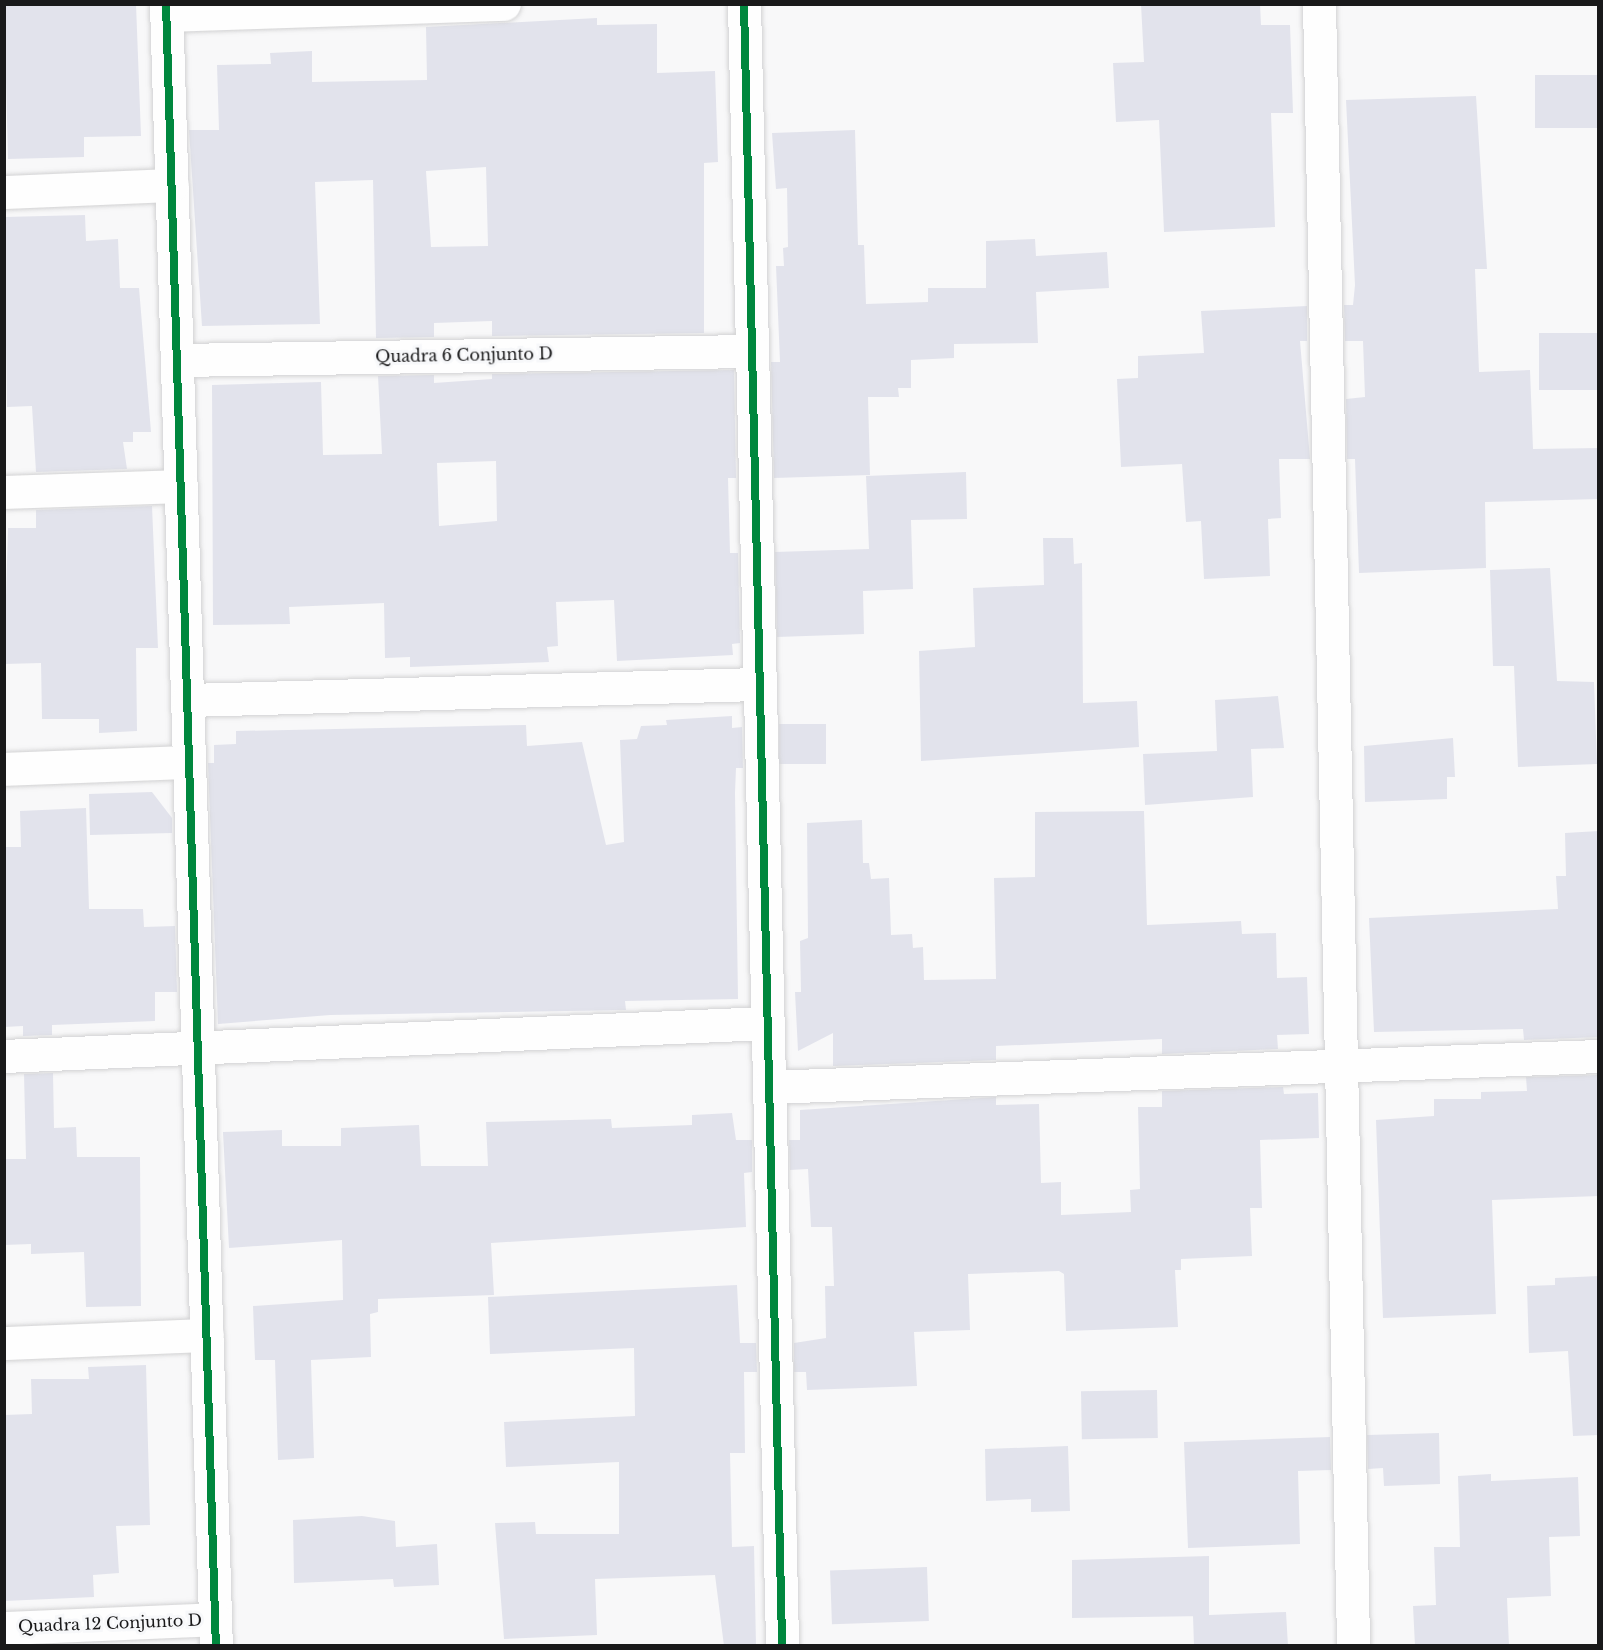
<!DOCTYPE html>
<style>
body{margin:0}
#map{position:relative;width:1603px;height:1650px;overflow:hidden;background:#f8f8f9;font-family:"Libre Baskerville",serif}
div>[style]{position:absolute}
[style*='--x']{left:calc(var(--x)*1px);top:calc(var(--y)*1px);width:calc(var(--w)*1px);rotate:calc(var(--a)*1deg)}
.building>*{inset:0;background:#e2e3ec;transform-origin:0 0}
.roads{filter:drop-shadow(0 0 2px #d2d2d3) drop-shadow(0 0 2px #d2d2d3)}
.minor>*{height:33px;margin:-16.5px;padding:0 16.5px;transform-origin:16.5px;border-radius:16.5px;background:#fefefe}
.cycleway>*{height:8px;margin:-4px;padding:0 4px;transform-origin:4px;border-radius:4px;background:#00873e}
span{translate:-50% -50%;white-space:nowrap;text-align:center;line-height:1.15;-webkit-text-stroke:6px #f7f8fa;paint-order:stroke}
.street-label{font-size:16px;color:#19191a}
.frame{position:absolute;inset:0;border:6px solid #19191a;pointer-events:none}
</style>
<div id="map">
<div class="building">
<i style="clip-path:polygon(4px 4px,136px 4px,141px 136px,84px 137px,84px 157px,8px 159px)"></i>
<i style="clip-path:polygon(1141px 4px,1260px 4px,1261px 25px,1290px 25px,1293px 113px,1271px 113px,1275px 227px,1164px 232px,1159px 120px,1116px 122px,1113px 63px,1144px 62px)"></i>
<i style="clip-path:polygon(evenodd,597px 18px,597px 25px,657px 24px,657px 73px,715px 71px,718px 162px,704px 163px,704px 333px,492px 336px,492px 321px,434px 323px,434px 337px,376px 338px,373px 180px,315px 182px,320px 324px,202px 326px,189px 130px,219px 130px,217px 65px,271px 64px,270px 53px,312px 51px,312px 82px,427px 80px,426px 27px,597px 18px,486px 167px,488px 246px,431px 247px,426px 171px,486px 167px)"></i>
<i style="left:1599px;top:75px;width:53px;height:64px;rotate:90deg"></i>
<i style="clip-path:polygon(1476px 96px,1487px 269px,1475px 269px,1479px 372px,1530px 370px,1533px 449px,1599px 448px,1599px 499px,1485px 502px,1486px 568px,1359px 573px,1355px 459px,1347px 459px,1346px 399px,1365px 397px,1363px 341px,1345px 341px,1344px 305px,1353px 305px,1355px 285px,1346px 100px)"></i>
<i style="clip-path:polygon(855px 130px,858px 245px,864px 245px,866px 304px,928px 302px,928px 288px,986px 288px,986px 241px,1035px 239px,1036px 256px,1107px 252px,1109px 288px,1036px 292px,1038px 343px,954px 344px,954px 358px,911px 360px,911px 388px,898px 388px,899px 397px,868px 397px,870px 475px,774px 478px,771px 362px,780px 362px,776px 266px,784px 266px,783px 248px,788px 247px,787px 188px,776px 189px,772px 133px)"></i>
<i style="clip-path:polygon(85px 215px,86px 241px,118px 239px,120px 288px,139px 288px,151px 432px,133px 432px,133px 442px,123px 442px,127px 469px,36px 472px,32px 406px,7px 407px,4px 217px)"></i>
<i style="clip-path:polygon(1307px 306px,1307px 341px,1300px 341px,1310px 459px,1279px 459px,1281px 518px,1268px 519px,1270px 576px,1204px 579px,1201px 521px,1186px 522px,1182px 464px,1121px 467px,1117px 379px,1138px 378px,1138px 356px,1204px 353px,1201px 311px)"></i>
<i style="left:1599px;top:333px;width:57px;height:60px;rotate:90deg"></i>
<i style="clip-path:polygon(evenodd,734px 370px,736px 478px,728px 478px,730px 553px,738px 553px,740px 643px,732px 644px,733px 655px,617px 661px,614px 600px,556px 602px,558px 646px,547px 647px,549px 662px,410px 667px,410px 657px,385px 658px,384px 603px,289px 607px,290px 624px,213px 625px,212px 385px,321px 382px,323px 455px,382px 454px,378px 376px,434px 375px,434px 383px,492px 379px,492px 374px,734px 370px,496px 461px,497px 521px,439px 526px,437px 463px,496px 461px)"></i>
<i style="clip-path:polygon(966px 472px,967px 519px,911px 520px,913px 589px,863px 591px,864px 634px,777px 637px,775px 552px,869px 549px,866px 476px)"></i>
<i style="clip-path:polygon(152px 506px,158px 648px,136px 648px,137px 731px,99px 733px,99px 719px,42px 719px,41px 663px,4px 664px,8px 528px,36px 528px,36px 510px)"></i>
<i style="clip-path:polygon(1043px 538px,1073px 538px,1074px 564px,1082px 563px,1083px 703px,1137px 701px,1139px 747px,921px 761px,919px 651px,975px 647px,973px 588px,1044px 585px)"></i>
<i style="clip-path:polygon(1550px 568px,1557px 681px,1594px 682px,1597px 764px,1518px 767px,1514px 666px,1493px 666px,1490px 570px)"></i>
<i style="clip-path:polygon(1278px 696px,1284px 748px,1251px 749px,1253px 797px,1145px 805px,1143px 754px,1217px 751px,1215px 700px)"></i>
<i style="clip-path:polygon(732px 716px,732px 728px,742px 727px,743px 768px,736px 768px,735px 793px,738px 999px,625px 1001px,626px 1010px,330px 1015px,218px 1024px,208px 763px,214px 763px,214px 745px,236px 744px,236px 731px,526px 725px,527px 746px,582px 742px,606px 845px,624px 842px,620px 740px,637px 739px,641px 726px,667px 725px,666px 720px)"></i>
<i style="left:826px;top:724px;width:40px;height:47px;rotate:90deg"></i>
<i style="clip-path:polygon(1453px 738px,1455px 777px,1447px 777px,1447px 799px,1365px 802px,1364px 746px)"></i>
<i style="clip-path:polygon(152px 792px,172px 818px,172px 833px,90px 835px,89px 794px)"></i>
<i style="clip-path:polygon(86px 808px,89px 909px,143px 909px,144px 927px,175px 926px,177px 992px,155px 992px,155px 1021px,52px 1025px,52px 1035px,23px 1036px,23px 1026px,4px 1027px,4px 847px,21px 847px,20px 811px)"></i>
<i style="clip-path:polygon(1144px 811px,1147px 925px,1241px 921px,1242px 934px,1276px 933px,1277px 978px,1307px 977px,1309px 1034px,1277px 1035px,1278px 1049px,1162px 1054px,1162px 1039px,996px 1046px,996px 1060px,833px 1066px,833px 1033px,798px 1051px,795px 992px,801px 992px,800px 941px,808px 938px,807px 823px,862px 820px,863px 863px,869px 863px,871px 879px,889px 878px,891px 935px,912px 934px,913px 948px,923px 947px,924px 980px,996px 979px,994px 878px,1035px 877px,1035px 812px)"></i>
<i style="clip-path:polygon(1599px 831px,1599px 1037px,1524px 1040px,1523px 1029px,1374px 1032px,1369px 918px,1558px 909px,1556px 876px,1566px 876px,1565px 833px)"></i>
<i style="clip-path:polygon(53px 1073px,54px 1128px,76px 1127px,77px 1157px,140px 1157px,141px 1306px,86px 1307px,84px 1252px,31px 1254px,31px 1244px,4px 1245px,4px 1159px,26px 1159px,24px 1074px)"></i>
<i style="clip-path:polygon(1599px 1075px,1599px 1196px,1492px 1200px,1496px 1314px,1383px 1318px,1376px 1120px,1434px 1116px,1434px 1099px,1481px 1099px,1481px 1092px,1527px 1091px,1526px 1077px)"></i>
<i style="clip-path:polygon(1283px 1087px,1284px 1094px,1318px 1093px,1319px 1138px,1260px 1140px,1262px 1208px,1250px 1208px,1252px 1256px,1181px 1259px,1181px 1270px,1175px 1270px,1178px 1327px,1066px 1331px,1064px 1274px,1059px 1271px,968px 1274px,970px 1330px,914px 1332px,917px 1386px,807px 1390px,806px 1372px,794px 1372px,794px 1343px,826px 1338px,825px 1286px,834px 1286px,832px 1227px,811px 1227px,808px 1169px,790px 1170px,789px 1140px,800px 1140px,800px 1110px,996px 1097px,996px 1105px,1039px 1104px,1041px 1183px,1061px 1182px,1061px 1215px,1131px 1212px,1130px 1190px,1140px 1189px,1138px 1107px,1162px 1107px,1162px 1091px)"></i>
<i style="clip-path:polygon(732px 1113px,736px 1140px,752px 1140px,752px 1172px,744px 1173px,746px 1227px,491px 1243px,494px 1295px,378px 1299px,378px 1312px,370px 1314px,371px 1357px,311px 1360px,314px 1458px,278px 1460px,275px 1360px,255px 1360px,253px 1306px,343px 1300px,342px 1240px,229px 1248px,223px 1132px,282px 1130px,282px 1146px,341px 1146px,341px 1128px,419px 1125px,421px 1166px,488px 1166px,486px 1122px,611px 1119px,612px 1128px,692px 1125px,692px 1115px)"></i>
<i style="clip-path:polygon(1599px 1276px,1599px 1435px,1573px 1436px,1568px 1351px,1529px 1353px,1527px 1286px,1555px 1285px,1555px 1278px)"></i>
<i style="clip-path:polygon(737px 1285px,740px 1343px,756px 1343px,757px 1372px,744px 1372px,745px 1453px,730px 1453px,732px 1547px,754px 1546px,756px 1646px,724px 1646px,715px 1575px,595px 1579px,597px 1635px,504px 1639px,495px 1523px,535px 1522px,536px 1534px,619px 1534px,619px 1462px,506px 1467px,504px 1422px,635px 1416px,634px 1348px,490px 1354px,488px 1297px)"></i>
<i style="clip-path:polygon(146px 1365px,150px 1525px,116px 1526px,119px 1573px,93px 1575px,94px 1597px,4px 1601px,4px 1415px,32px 1414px,31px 1379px,89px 1379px,88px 1367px)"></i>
<i style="left:1157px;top:1390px;width:48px;height:76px;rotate:89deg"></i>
<i style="clip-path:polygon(1439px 1433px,1440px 1484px,1384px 1486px,1383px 1468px,1368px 1469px,1367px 1435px)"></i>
<i style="clip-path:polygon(1330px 1437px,1331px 1470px,1298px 1471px,1300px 1544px,1188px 1548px,1184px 1442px)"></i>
<i style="clip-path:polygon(1068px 1446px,1070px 1511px,1031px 1512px,1031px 1499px,986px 1501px,985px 1449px)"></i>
<i style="clip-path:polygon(1491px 1474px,1491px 1481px,1578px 1477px,1580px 1536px,1549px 1537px,1551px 1596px,1507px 1598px,1509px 1646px,1415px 1646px,1413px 1606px,1436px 1605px,1434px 1547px,1460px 1547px,1458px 1476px)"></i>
<i style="clip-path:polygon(362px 1516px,395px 1521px,396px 1547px,437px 1544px,439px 1585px,394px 1587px,393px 1579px,294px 1583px,293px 1520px)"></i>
<i style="clip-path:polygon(1209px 1556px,1209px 1615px,1286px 1612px,1288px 1646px,1194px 1646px,1193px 1616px,1205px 1616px,1072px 1618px,1072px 1560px)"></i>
<i style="left:927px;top:1567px;width:54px;height:97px;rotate:88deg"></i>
</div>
<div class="roads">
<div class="minor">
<i style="--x:166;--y:4;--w:1643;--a:88.26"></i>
<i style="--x:744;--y:4;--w:1642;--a:88.67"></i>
<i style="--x:1319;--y:4;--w:1642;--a:88.81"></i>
<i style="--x:167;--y:15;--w:337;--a:-1.9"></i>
<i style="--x:4;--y:192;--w:168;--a:-2.4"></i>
<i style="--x:177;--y:360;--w:574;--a:-0.9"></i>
<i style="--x:4;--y:492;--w:177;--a:-1.9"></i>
<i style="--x:188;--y:700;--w:571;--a:-1.61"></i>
<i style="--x:4;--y:769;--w:185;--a:-2.2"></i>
<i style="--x:4;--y:1056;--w:764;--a:-2.48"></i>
<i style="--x:769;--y:1087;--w:830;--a:-2.14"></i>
<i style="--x:4;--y:1343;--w:203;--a:-2.3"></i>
<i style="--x:4;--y:1628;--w:211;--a:-2.4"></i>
</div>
</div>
<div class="cycleway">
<i style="--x:166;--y:4;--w:1643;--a:88.26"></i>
<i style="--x:744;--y:4;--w:1642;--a:88.67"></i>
</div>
<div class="street-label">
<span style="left:464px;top:355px;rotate:-1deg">Quadra 6 Conjunto D</span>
<span style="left:110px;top:1623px;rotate:-2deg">Quadra 12 Conjunto D</span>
</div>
<div class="frame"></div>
</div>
